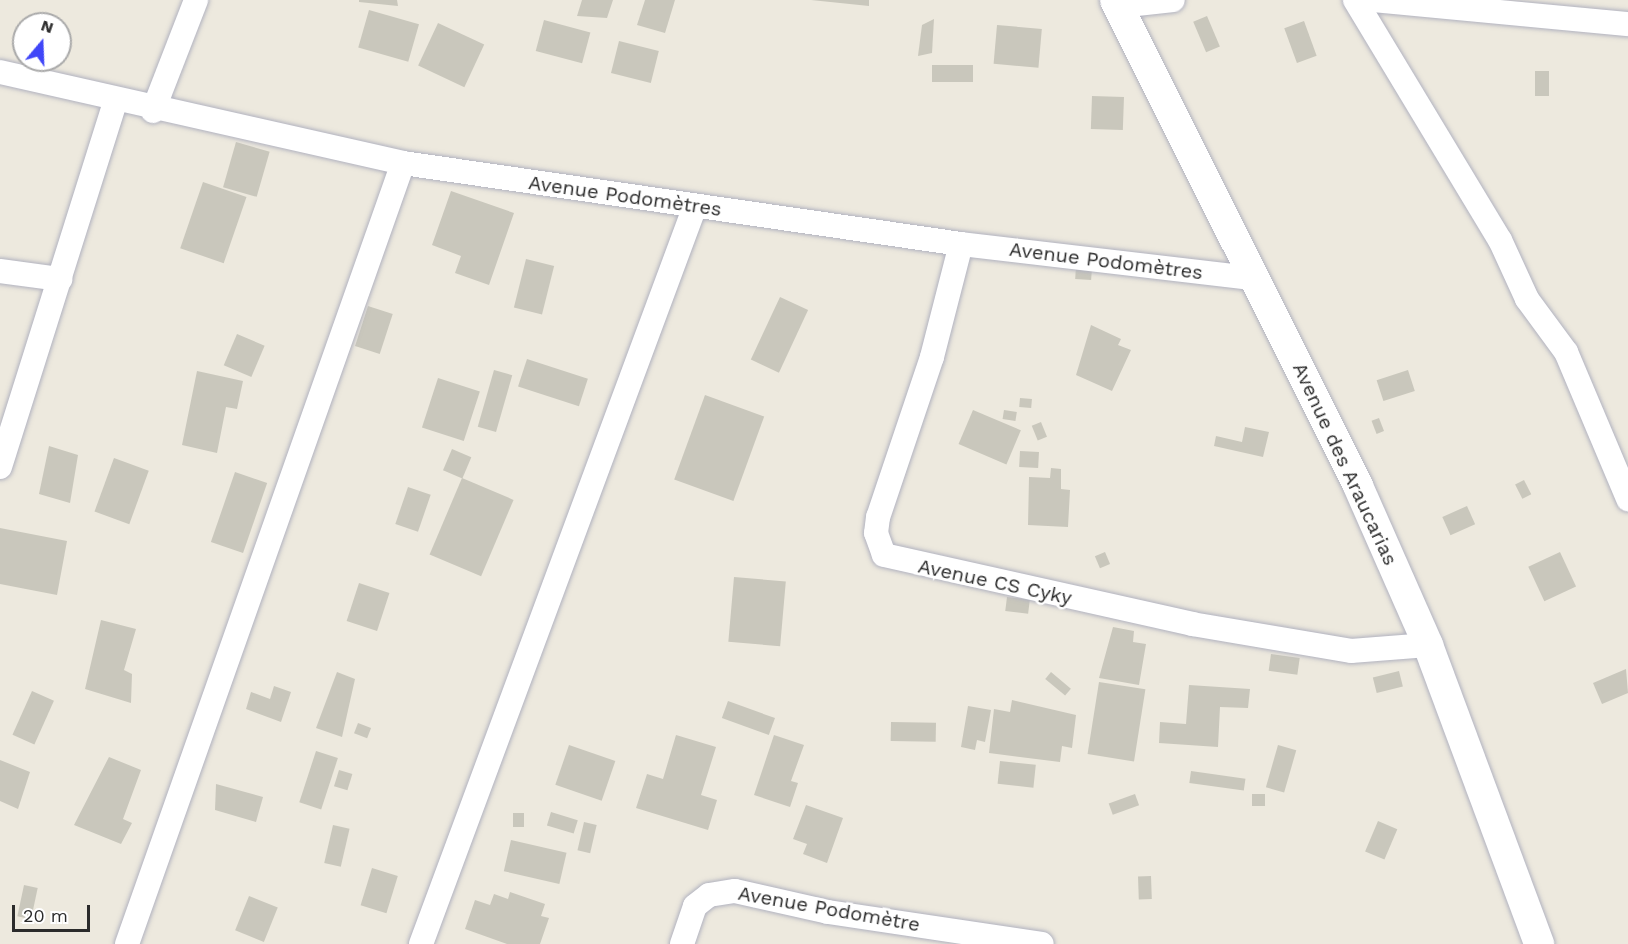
<!DOCTYPE html>
<meta charset="utf-8">
<style>
body{margin:0}
#map{position:relative;width:1628px;height:944px;overflow:hidden;background:#ede9de;font-family:"Work Sans",sans-serif}
div>[style]{position:absolute}
[style*='--x']{left:calc(var(--x)*1px);top:calc(var(--y)*1px);width:calc(var(--w)*1px);rotate:calc(var(--a)*1deg)}
.building>*{inset:0;background:#c9c7bc;transform-origin:0 0}
.roads{filter:drop-shadow(0 0 2px #b1b2bf) drop-shadow(0 0 2px #b1b2bf)}
.minor>*{height:24px;margin:-12px;padding:0 12px;transform-origin:12px;border-radius:12px;background:#fff}
.tertiary>*{height:30px;margin:-15px;padding:0 15px;transform-origin:15px;border-radius:15px;background:#fff}
span{translate:-50% -50%;white-space:nowrap;text-align:center;line-height:1.15;-webkit-text-stroke:5px #fff;paint-order:stroke}
.street-label{font-size:20px;color:#2b2b2b}
.north{position:absolute;left:12px;top:12px;width:60px;height:60px;box-sizing:border-box;background:#fff;border:2px solid #aaa;border-radius:50%;rotate:19deg;font-size:16px;font-weight:700;line-height:24px;text-align:center;color:#2b2b2b}
.north::after{content:'';display:block;margin:auto;width:21px;height:27px;background:#4046f8;clip-path:polygon(50% 0,100% 100%,50% 72%,0 100%)}
.scale{position:absolute;left:12px;top:905px;width:78px;height:27px;box-sizing:border-box;border:3px solid #2b2b2b;border-top:0;padding-left:8px;font-size:18px;line-height:21px;white-space:nowrap;color:#2b2b2b;-webkit-text-stroke:4px #fff;paint-order:stroke}
</style>
<div id="map">
<div class="building">
<i style="clip-path:polygon(359px 0,397px 0,398px 6px,359px 2px)"></i>
<i style="clip-path:polygon(582px 0,613px 0,607px 18px,577px 16px)"></i>
<i style="clip-path:polygon(645px 0,675px 0,665px 33px,637px 25px)"></i>
<i style="clip-path:polygon(811px 0,869px 0,869px 6px)"></i>
<i style="left:369px;top:10px;width:52px;height:39px;rotate:16deg"></i>
<i style="left:1207px;top:16px;width:33px;height:15px;rotate:67deg"></i>
<i style="clip-path:polygon(934px 19px,932px 53px,918px 56px,922px 25px)"></i>
<i style="left:544px;top:20px;width:48px;height:32px;rotate:15deg"></i>
<i style="left:1304px;top:21px;width:37px;height:21px;rotate:70deg"></i>
<i style="left:438px;top:23px;width:51px;height:47px;rotate:25deg"></i>
<i style="left:997px;top:25px;width:45px;height:39px;rotate:5deg"></i>
<i style="left:619px;top:41px;width:41px;height:33px;rotate:14deg"></i>
<i style="left:932px;top:65px;width:41px;height:17px"></i>
<i style="left:1535px;top:71px;width:14px;height:25px"></i>
<i style="left:1092px;top:96px;width:32px;height:33px;rotate:2deg"></i>
<i style="left:236px;top:142px;width:35px;height:47px;rotate:16deg"></i>
<i style="left:203px;top:182px;width:46px;height:70px;rotate:19deg"></i>
<i style="clip-path:polygon(451px 191px,514px 213px,489px 285px,455px 273px,461px 256px,432px 245px)"></i>
<i style="left:526px;top:259px;width:29px;height:50px;rotate:14deg"></i>
<i style="left:1076px;top:267px;width:16px;height:12px;rotate:4deg"></i>
<i style="left:780px;top:297px;width:31px;height:69px;rotate:25deg"></i>
<i style="left:368px;top:306px;width:26px;height:42px;rotate:18deg"></i>
<i style="clip-path:polygon(1091px 325px,1121px 339px,1118px 345px,1131px 350px,1112px 391px,1076px 375px)"></i>
<i style="left:237px;top:334px;width:30px;height:34px;rotate:23deg"></i>
<i style="left:527px;top:359px;width:64px;height:29px;rotate:18deg"></i>
<i style="left:494px;top:370px;width:19px;height:59px;rotate:16deg"></i>
<i style="left:1408px;top:370px;width:22px;height:33px;rotate:72deg"></i>
<i style="clip-path:polygon(197px 371px,243px 381px,237px 409px,226px 407px,217px 453px,182px 445px)"></i>
<i style="left:438px;top:378px;width:44px;height:52px;rotate:18deg"></i>
<i style="left:705px;top:395px;width:63px;height:90px;rotate:20deg"></i>
<i style="left:1020px;top:398px;width:12px;height:9px;rotate:5deg"></i>
<i style="left:973px;top:410px;width:52px;height:37px;rotate:23deg"></i>
<i style="left:1004px;top:410px;width:13px;height:9px;rotate:9deg"></i>
<i style="left:1379px;top:418px;width:14px;height:8px;rotate:69deg"></i>
<i style="left:1041px;top:422px;width:16px;height:10px;rotate:68deg"></i>
<i style="clip-path:polygon(1245px 427px,1269px 432px,1263px 457px,1214px 446px,1216px 436px,1242px 442px)"></i>
<i style="clip-path:polygon(49px 446px,78px 455px,70px 503px,39px 494px)"></i>
<i style="left:452px;top:449px;width:21px;height:23px;rotate:23deg"></i>
<i style="left:1020px;top:451px;width:19px;height:16px;rotate:3deg"></i>
<i style="left:114px;top:458px;width:37px;height:57px;rotate:20deg"></i>
<i style="clip-path:polygon(1051px 468px,1061px 469px,1061px 489px,1070px 490px,1068px 527px,1028px 525px,1029px 477px,1050px 478px)"></i>
<i style="left:235px;top:472px;width:34px;height:74px;rotate:19deg"></i>
<i style="left:462px;top:478px;width:56px;height:83px;rotate:23deg"></i>
<i style="left:1524px;top:480px;width:16px;height:10px;rotate:63deg"></i>
<i style="left:408px;top:487px;width:24px;height:39px;rotate:19deg"></i>
<i style="left:1467px;top:506px;width:20px;height:27px;rotate:66deg"></i>
<i style="clip-path:polygon(0 528px,67px 541px,57px 595px,0 584px)"></i>
<i style="left:1105px;top:552px;width:13px;height:11px;rotate:67deg"></i>
<i style="left:1560px;top:552px;width:38px;height:35px;rotate:65deg"></i>
<i style="left:734px;top:577px;width:52px;height:65px;rotate:5deg"></i>
<i style="left:359px;top:583px;width:32px;height:40px;rotate:18deg"></i>
<i style="left:1007px;top:597px;width:23px;height:14px;rotate:7deg"></i>
<i style="clip-path:polygon(101px 620px,136px 629px,124px 670px,132px 674px,131px 703px,85px 689px)"></i>
<i style="clip-path:polygon(1113px 627px,1134px 631px,1133px 642px,1146px 644px,1139px 685px,1099px 678px)"></i>
<i style="left:1271px;top:654px;width:29px;height:17px;rotate:8deg"></i>
<i style="clip-path:polygon(1626px 669px,1628px 693px,1602px 704px,1593px 683px)"></i>
<i style="left:1399px;top:671px;width:16px;height:27px;rotate:76deg"></i>
<i style="clip-path:polygon(337px 672px,355px 679px,342px 737px,316px 728px)"></i>
<i style="left:1051px;top:672px;width:26px;height:9px;rotate:40deg"></i>
<i style="left:1099px;top:682px;width:47px;height:73px;rotate:9deg"></i>
<i style="clip-path:polygon(1189px 685px,1250px 689px,1248px 708px,1220px 707px,1218px 747px,1159px 743px,1160px 722px,1186px 724px)"></i>
<i style="clip-path:polygon(274px 686px,291px 692px,281px 722px,246px 709px,251px 692px,270px 699px)"></i>
<i style="left:32px;top:691px;width:24px;height:48px;rotate:24deg"></i>
<i style="clip-path:polygon(1012px 700px,1076px 715px,1072px 748px,1062px 746px,1060px 762px,989px 753px,994px 709px,1010px 712px)"></i>
<i style="left:728px;top:701px;width:50px;height:18px;rotate:20deg"></i>
<i style="clip-path:polygon(968px 706px,991px 710px,985px 742px,977px 740px,975px 750px,961px 747px)"></i>
<i style="left:891px;top:722px;width:45px;height:19px;rotate:1deg"></i>
<i style="left:358px;top:723px;width:14px;height:11px;rotate:21deg"></i>
<i style="clip-path:polygon(676px 735px,716px 747px,701px 795px,717px 800px,708px 830px,636px 808px,647px 774px,663px 779px)"></i>
<i style="clip-path:polygon(774px 735px,804px 745px,791px 781px,798px 783px,790px 807px,754px 795px)"></i>
<i style="left:569px;top:745px;width:49px;height:42px;rotate:19deg"></i>
<i style="left:1278px;top:745px;width:19px;height:44px;rotate:16deg"></i>
<i style="left:316px;top:751px;width:23px;height:54px;rotate:18deg"></i>
<i style="clip-path:polygon(109px 757px,141px 770px,123px 819px,132px 823px,121px 844px,74px 825px)"></i>
<i style="clip-path:polygon(0 760px,30px 772px,18px 809px,0 801px)"></i>
<i style="left:1000px;top:761px;width:36px;height:23px;rotate:6deg"></i>
<i style="left:339px;top:770px;width:14px;height:17px;rotate:17deg"></i>
<i style="left:1191px;top:771px;width:55px;height:12px;rotate:8deg"></i>
<i style="clip-path:polygon(216px 784px,263px 797px,256px 822px,215px 810px)"></i>
<i style="left:1135px;top:794px;width:12px;height:28px;rotate:70deg"></i>
<i style="left:1252px;top:794px;width:13px;height:12px"></i>
<i style="clip-path:polygon(806px 805px,843px 818px,827px 863px,803px 854px,807px 844px,793px 839px)"></i>
<i style="left:551px;top:812px;width:28px;height:14px;rotate:17deg"></i>
<i style="left:513px;top:813px;width:11px;height:14px"></i>
<i style="left:1378px;top:821px;width:21px;height:33px;rotate:23deg"></i>
<i style="left:584px;top:822px;width:13px;height:29px;rotate:13deg"></i>
<i style="left:333px;top:825px;width:17px;height:39px;rotate:13deg"></i>
<i style="left:511px;top:840px;width:57px;height:32px;rotate:13deg"></i>
<i style="left:372px;top:868px;width:27px;height:39px;rotate:17deg"></i>
<i style="left:1151px;top:876px;width:23px;height:13px;rotate:88deg"></i>
<i style="left:24px;top:885px;width:14px;height:32px;rotate:12deg"></i>
<i style="clip-path:polygon(510px 892px,545px 904px,541px 916px,549px 918px,540px 944px,507px 944px,465px 929px,475px 900px,490px 905px,494px 894px,508px 899px)"></i>
<i style="left:249px;top:896px;width:31px;height:37px;rotate:22deg"></i>
</div>
<div class="roads">
<div class="minor">
<i style="--x:1355;--y:0;--w:280;--a:58.9"></i>
<i style="--x:1500;--y:240;--w:65;--a:65.4"></i>
<i style="--x:1527;--y:299;--w:66;--a:53.7"></i>
<i style="--x:1566;--y:352;--w:160;--a:67.1"></i>
<i style="--x:1372;--y:0;--w:257;--a:5.4"></i>
<i style="--x:1119;--y:6;--w:54;--a:-6.3"></i>
<i style="--x:0;--y:72;--w:413;--a:12.7"></i>
<i style="--x:403;--y:163;--w:564;--a:8.26"></i>
<i style="--x:961;--y:244;--w:298;--a:6.7"></i>
<i style="--x:153;--y:111;--w:119;--a:-68.8"></i>
<i style="--x:961;--y:244;--w:117;--a:104.4"></i>
<i style="--x:932;--y:357;--w:169;--a:108.6"></i>
<i style="--x:878;--y:517;--w:16;--a:97"></i>
<i style="--x:876;--y:533;--w:23;--a:70"></i>
<i style="--x:884;--y:555;--w:316;--a:12.6"></i>
<i style="--x:1192;--y:624;--w:161;--a:9.6"></i>
<i style="--x:1351;--y:651;--w:77;--a:-4.5"></i>
<i style="--x:0;--y:271;--w:61;--a:7.6"></i>
<i style="--x:0;--y:467;--w:385;--a:-72.5"></i>
<i style="--x:127;--y:944;--w:828;--a:-70.54"></i>
<i style="--x:421;--y:944;--w:787;--a:-69.63"></i>
<i style="--x:682;--y:944;--w:40;--a:-71.1"></i>
<i style="--x:695;--y:906;--w:18;--a:-38"></i>
<i style="--x:709;--y:895;--w:26;--a:-9"></i>
<i style="--x:735;--y:891;--w:95;--a:12.7"></i>
<i style="--x:828;--y:912;--w:216;--a:8.5"></i>
</div>
<div class="tertiary">
<i style="--x:1115;--y:0;--w:543;--a:63.43"></i>
<i style="--x:1358;--y:486;--w:174;--a:66.2"></i>
<i style="--x:1428;--y:645;--w:319;--a:69.6"></i>
</div>
</div>
<div class="street-label">
<span style="left:625px;top:196px;rotate:8deg">Avenue Podomètres</span>
<span style="left:1106px;top:261px;rotate:7deg">Avenue Podomètres</span>
<span style="left:1345px;top:464px;rotate:65deg">Avenue des Araucarias</span>
<span style="left:995px;top:582px;rotate:12deg">Avenue CS Cyky</span>
<span style="left:829px;top:909px;rotate:10deg">Avenue Podomètre</span>
</div>
<div class="north">N</div>
<div class="scale">20 m</div>
</div>
